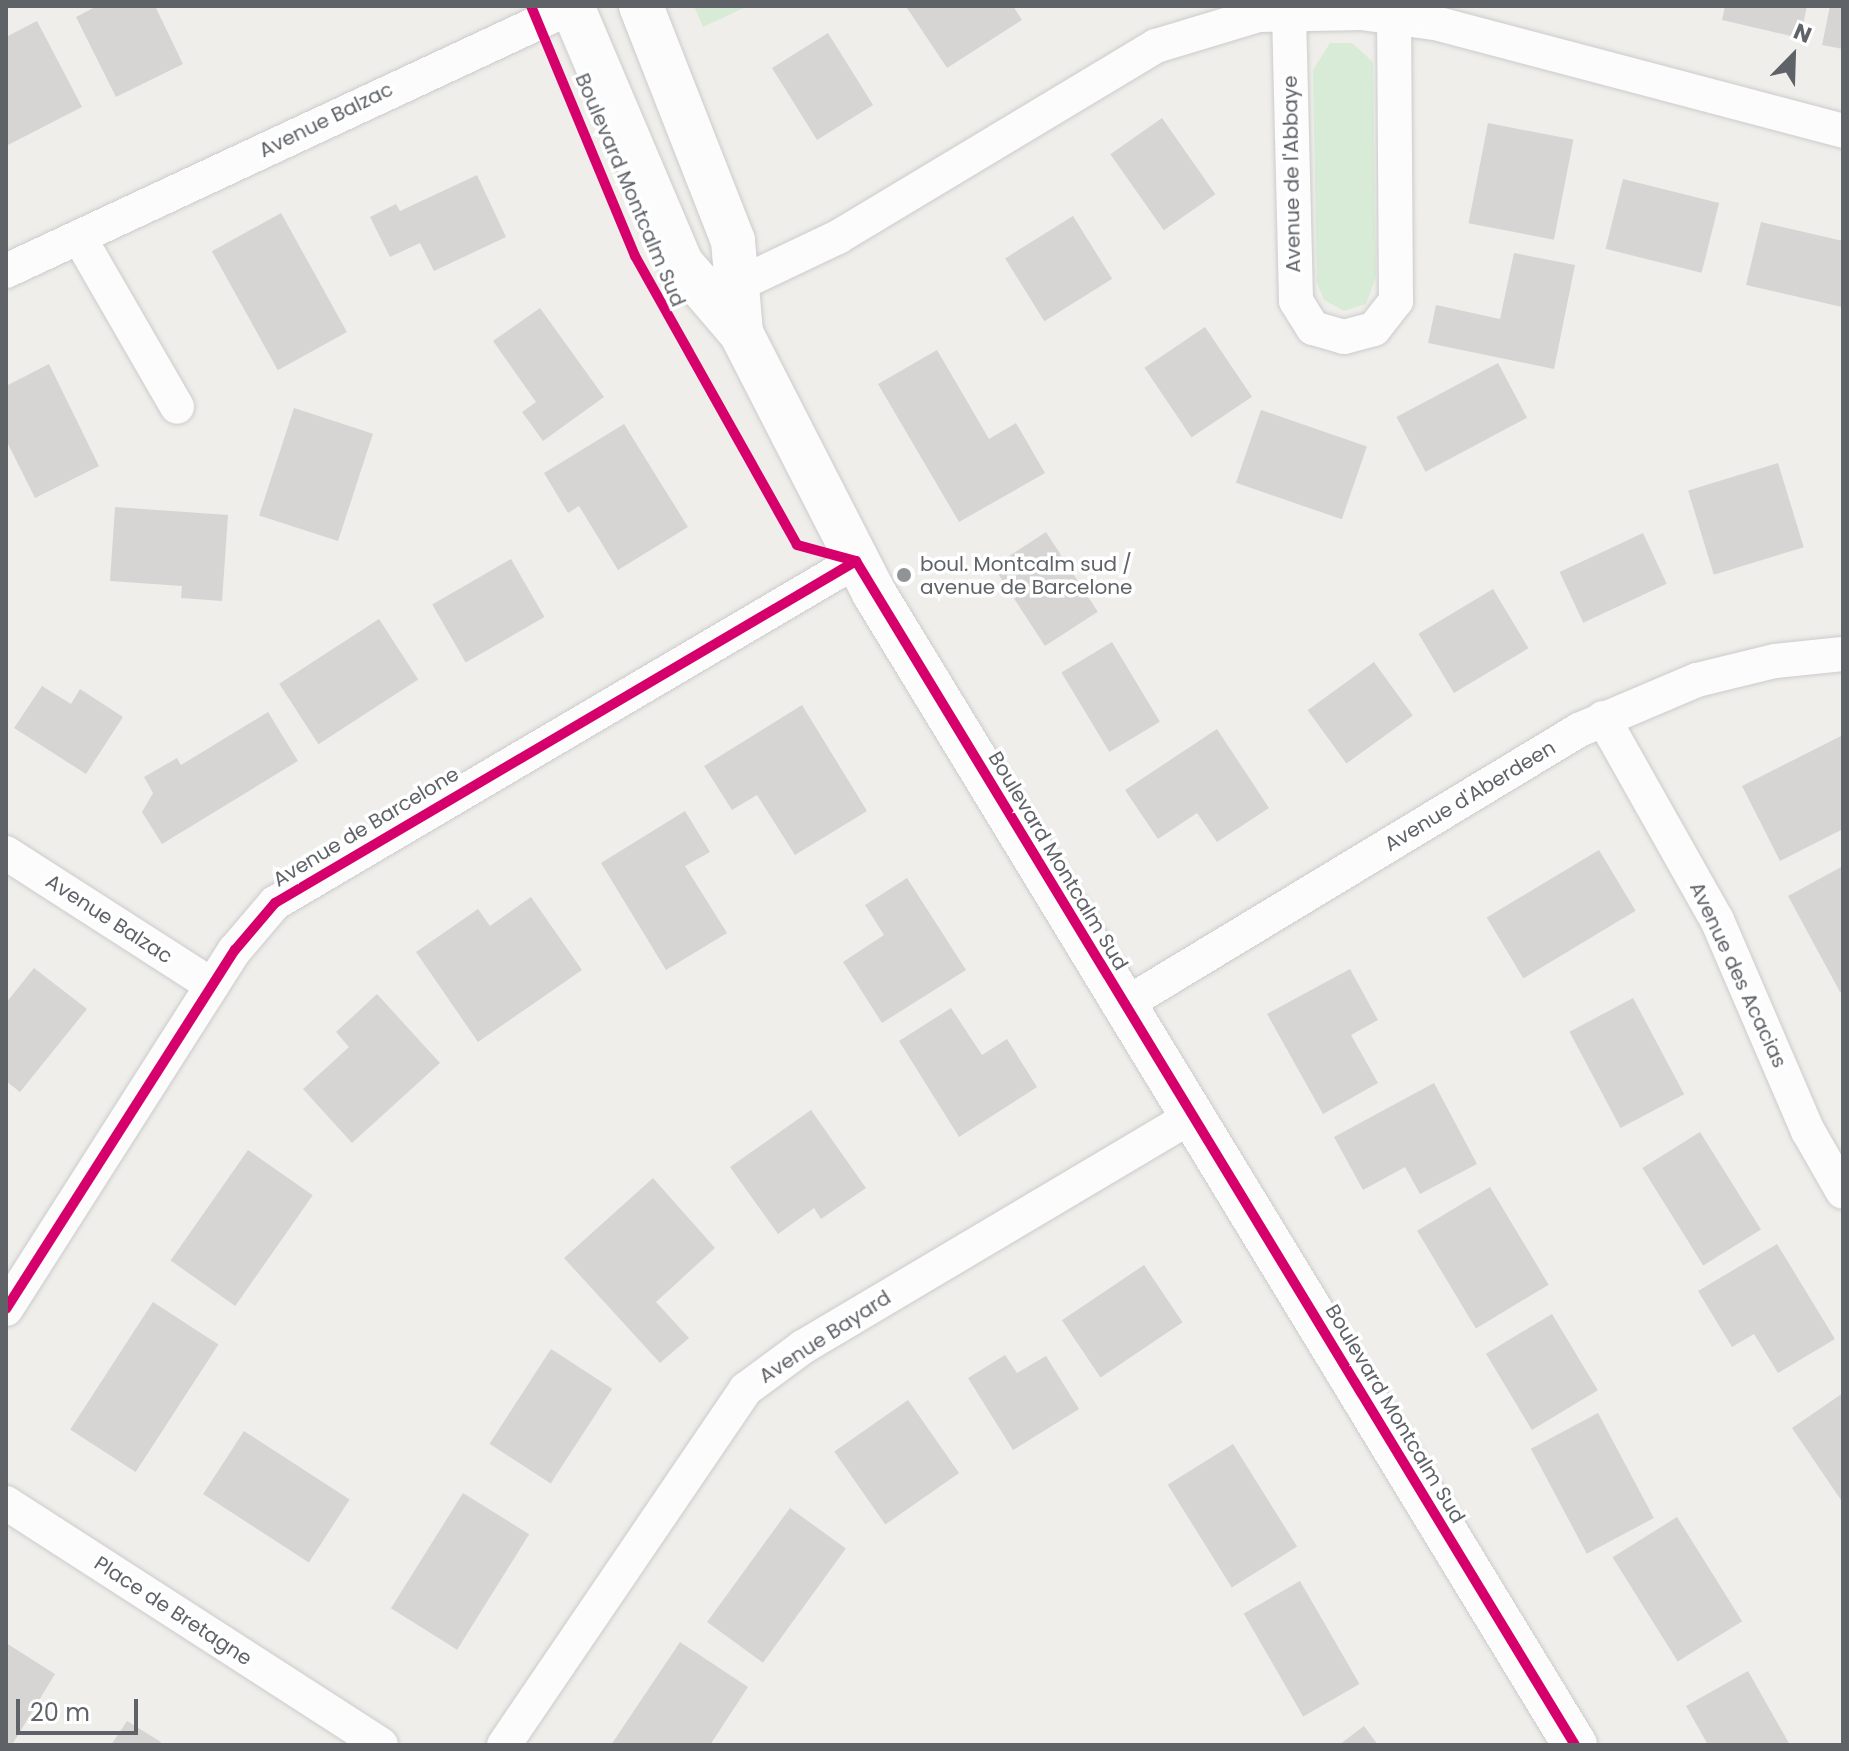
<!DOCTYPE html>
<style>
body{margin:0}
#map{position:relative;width:1849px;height:1751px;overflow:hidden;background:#efeeea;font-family:Poppins,sans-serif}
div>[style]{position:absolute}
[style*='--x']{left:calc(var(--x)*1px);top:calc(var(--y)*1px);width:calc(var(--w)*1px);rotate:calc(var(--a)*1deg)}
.green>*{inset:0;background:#d8ebd6}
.building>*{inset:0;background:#d6d5d3;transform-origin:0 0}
.roads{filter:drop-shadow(0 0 2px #cbcccc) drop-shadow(0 0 2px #cbcccc)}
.street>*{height:34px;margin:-17px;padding:0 17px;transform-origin:17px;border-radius:17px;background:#fdfcfc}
.secondary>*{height:44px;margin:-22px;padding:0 22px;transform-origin:22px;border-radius:22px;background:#fdfcfc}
.cycleway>*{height:10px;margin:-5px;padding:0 5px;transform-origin:5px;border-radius:5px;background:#d6006c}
.dots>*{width:22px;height:22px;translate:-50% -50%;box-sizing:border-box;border:4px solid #fff;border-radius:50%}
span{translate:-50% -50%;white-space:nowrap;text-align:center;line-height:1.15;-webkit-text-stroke:7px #fff;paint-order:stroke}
.street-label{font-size:20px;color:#5f6368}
.poi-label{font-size:20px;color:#5f6368}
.left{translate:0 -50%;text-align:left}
.frame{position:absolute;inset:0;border:8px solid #5f6368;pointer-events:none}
.north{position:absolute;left:1753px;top:16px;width:80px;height:80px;-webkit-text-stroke:6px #fff;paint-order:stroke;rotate:23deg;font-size:22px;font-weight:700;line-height:32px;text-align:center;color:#5f6368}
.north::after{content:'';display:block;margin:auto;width:28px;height:36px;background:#5f6368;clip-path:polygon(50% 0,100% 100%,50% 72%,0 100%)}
.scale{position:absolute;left:16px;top:1699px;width:122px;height:36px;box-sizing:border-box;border:4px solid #5f6368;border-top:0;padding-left:10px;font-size:24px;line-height:28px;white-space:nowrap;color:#5f6368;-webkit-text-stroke:6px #fff;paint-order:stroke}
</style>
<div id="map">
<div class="green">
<i style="clip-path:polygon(694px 6px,748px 6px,703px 27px)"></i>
<i style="clip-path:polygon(1330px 43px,1352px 43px,1373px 62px,1376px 277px,1366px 304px,1344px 311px,1324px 300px,1317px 283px,1313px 70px)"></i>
</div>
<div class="building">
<i style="clip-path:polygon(97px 6px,155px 6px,183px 64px,116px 97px,76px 17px)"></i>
<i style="clip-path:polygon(1013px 6px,1022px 20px,947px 68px,907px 8px)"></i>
<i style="clip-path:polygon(1725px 6px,1807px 6px,1800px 38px,1722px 20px)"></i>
<i style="clip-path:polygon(1830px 6px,1843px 6px,1843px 49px,1822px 45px)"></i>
<i style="clip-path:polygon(37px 21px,82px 107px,6px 146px,6px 37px)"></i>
<i style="left:828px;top:33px;width:85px;height:66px;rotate:58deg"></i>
<i style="left:1162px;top:118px;width:93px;height:63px;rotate:55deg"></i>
<i style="left:1488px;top:123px;width:87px;height:102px;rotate:11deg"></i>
<i style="clip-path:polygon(477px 175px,506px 237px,434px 271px,420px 243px,390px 257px,370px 217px,396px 204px,400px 211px)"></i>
<i style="left:1623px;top:179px;width:99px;height:72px;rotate:14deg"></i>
<i style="left:281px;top:213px;width:136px;height:79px;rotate:61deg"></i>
<i style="left:1073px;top:216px;width:74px;height:80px;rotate:58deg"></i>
<i style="clip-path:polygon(1761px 222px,1843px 241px,1842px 307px,1746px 285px)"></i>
<i style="clip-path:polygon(1514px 253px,1575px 265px,1554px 369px,1428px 343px,1436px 305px,1500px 319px)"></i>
<i style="clip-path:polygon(540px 308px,604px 397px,543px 441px,522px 412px,536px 402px,493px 341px)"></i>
<i style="left:1205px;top:327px;width:84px;height:73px;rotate:56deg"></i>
<i style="clip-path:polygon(937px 350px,989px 439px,1016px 423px,1045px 473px,959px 522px,878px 384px)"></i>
<i style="left:1498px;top:363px;width:62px;height:115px;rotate:62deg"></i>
<i style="clip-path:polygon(49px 364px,99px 466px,35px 498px,6px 440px,6px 386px)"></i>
<i style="left:294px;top:408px;width:83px;height:113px;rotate:18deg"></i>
<i style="left:1261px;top:410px;width:112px;height:77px;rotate:19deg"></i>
<i style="clip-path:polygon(624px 424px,688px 527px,618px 570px,579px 506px,568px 513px,544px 473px)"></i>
<i style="left:1778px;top:463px;width:88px;height:94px;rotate:73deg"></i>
<i style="clip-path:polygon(115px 507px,228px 515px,222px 601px,181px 598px,182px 586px,110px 581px)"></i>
<i style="left:1046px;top:532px;width:95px;height:63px;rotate:57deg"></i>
<i style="left:1643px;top:533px;width:56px;height:92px;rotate:65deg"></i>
<i style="left:511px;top:559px;width:67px;height:91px;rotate:60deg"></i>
<i style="left:1493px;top:589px;width:69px;height:87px;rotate:59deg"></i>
<i style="left:379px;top:619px;width:72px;height:119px;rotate:57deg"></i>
<i style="left:1112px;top:642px;width:93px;height:59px;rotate:59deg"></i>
<i style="left:1374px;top:662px;width:66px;height:82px;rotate:54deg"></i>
<i style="clip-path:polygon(42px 686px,71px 704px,80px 689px,123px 717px,86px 774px,14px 728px)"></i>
<i style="clip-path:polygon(802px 705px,867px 811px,795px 855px,757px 795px,732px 810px,704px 766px)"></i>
<i style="clip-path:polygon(268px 712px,298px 761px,162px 844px,142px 812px,153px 793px,144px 777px,177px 758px,181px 765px)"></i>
<i style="clip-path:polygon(1217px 729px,1269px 808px,1217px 842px,1197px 813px,1158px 839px,1125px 790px)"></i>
<i style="clip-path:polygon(1841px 736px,1843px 829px,1780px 861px,1742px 786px)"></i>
<i style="clip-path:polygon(685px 811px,710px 852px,685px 866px,727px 933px,666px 970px,601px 863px)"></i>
<i style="left:1599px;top:850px;width:71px;height:131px;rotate:59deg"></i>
<i style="clip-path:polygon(1843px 866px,1843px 990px,1840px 992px,1788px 896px)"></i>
<i style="clip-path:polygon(907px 878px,966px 970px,882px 1023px,843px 962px,884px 935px,865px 905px)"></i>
<i style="clip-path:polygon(531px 897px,582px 970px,478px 1042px,416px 952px,478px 909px,490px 926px)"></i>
<i style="clip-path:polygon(34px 968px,87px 1009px,20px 1092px,6px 1081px,6px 1003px)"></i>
<i style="clip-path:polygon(1350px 969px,1378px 1020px,1351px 1035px,1378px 1083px,1323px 1114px,1267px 1014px)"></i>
<i style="clip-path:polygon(377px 994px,440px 1063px,352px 1143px,303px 1089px,349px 1047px,336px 1032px)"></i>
<i style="left:1633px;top:998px;width:109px;height:72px;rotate:62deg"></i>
<i style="clip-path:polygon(951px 1008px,982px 1055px,1007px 1039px,1037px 1087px,959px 1137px,899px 1041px)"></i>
<i style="clip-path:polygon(1434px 1083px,1477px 1164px,1420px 1194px,1405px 1167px,1363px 1190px,1334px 1137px)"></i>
<i style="clip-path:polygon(811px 1110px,866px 1188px,821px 1219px,814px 1208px,778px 1234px,730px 1167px)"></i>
<i style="left:1700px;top:1132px;width:115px;height:68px;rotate:58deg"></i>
<i style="left:248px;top:1150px;width:79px;height:135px;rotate:35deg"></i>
<i style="clip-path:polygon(653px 1178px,715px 1248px,656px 1302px,689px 1338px,660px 1363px,564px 1258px)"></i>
<i style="left:1490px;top:1187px;width:114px;height:85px;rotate:59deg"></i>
<i style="clip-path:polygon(1777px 1244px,1835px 1339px,1778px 1373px,1754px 1334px,1732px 1347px,1698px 1291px)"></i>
<i style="left:1144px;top:1265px;width:69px;height:99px;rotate:56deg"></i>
<i style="left:153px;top:1302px;width:78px;height:152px;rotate:33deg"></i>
<i style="left:1552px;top:1314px;width:89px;height:77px;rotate:59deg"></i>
<i style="left:551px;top:1349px;width:73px;height:113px;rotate:33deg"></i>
<i style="clip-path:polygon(1005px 1355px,1017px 1373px,1046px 1356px,1079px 1409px,1013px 1450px,968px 1378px)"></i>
<i style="clip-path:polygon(1843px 1393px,1843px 1503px,1792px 1428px)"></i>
<i style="left:908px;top:1400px;width:89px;height:90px;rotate:55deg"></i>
<i style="left:1598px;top:1413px;width:119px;height:76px;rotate:62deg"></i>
<i style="left:244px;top:1431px;width:126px;height:75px;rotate:33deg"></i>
<i style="left:1233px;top:1444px;width:121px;height:77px;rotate:58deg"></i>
<i style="left:463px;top:1493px;width:78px;height:136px;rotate:32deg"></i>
<i style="left:790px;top:1508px;width:69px;height:141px;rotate:36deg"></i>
<i style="left:1677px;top:1517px;width:123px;height:76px;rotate:58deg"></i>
<i style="left:1300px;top:1581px;width:119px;height:65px;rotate:60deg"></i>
<i style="clip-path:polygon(680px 1642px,748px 1687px,710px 1745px,611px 1745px)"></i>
<i style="clip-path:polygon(6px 1643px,55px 1674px,12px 1745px,6px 1745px)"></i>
<i style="clip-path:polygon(1748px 1671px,1790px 1745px,1708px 1745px,1686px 1706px)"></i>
<i style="clip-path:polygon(127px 1721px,161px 1742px,160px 1745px,111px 1745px)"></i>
<i style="clip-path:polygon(1364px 1726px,1378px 1745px,1339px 1745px)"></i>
</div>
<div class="roads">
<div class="street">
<i style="--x:1289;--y:13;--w:288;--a:88.6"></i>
<i style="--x:1296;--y:301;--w:32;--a:58"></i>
<i style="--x:1313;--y:328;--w:32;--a:16"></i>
<i style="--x:1344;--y:337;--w:31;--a:-15"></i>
<i style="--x:1374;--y:329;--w:36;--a:-52"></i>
<i style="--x:1396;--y:301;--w:285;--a:-90.4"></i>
<i style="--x:79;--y:237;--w:196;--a:60"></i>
<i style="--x:6;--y:271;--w:627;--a:-25.01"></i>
<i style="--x:718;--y:294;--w:133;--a:-25.4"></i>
<i style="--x:838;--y:237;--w:371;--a:-31"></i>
<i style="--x:1156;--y:46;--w:108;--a:-16.8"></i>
<i style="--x:1259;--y:15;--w:102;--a:-1.1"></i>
<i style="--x:1361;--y:13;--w:75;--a:7.7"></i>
<i style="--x:1435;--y:23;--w:422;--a:14.8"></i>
<i style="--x:1603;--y:718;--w:232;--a:60.6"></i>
<i style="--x:1717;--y:920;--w:230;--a:66.7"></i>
<i style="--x:1808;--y:1131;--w:70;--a:60.2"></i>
<i style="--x:6;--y:853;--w:245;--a:32.7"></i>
<i style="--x:1124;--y:1005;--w:532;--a:-31.15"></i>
<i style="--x:1579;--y:730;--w:128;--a:-23"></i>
<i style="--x:1697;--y:680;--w:80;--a:-13.7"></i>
<i style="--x:1775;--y:661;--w:68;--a:-5.9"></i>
<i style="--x:6;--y:1309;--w:426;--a:-57.5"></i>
<i style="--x:235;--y:950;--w:62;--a:-49.6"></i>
<i style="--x:275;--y:903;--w:674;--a:-30.48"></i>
<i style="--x:6;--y:1503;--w:446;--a:32.8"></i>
<i style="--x:504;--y:1745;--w:430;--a:-55.8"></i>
<i style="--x:746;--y:1389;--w:71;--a:-36.4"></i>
<i style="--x:803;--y:1347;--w:452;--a:-30.7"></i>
</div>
<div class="secondary">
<i style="--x:572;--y:6;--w:279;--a:67"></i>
<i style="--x:681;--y:263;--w:92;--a:49.4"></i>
<i style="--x:741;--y:333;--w:292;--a:62.9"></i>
<i style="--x:874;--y:593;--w:1349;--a:58.68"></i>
<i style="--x:641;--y:6;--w:252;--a:68.6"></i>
<i style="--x:733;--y:241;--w:92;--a:85"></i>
</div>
</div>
<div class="cycleway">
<i style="--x:531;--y:6;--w:271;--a:67.4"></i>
<i style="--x:635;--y:256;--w:331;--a:60.7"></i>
<i style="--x:797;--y:545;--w:61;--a:15.2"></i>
<i style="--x:856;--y:561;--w:1385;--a:58.73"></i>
<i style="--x:6;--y:1309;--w:426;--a:-57.5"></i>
<i style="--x:235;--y:950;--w:62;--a:-49.6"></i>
<i style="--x:275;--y:903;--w:674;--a:-30.48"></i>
</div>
<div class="dots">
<i style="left:904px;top:575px;background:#919496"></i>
</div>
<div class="street-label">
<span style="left:326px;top:120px;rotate:-26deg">Avenue Balzac</span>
<span style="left:1292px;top:174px;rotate:-91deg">Avenue de l'Abbaye</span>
<span style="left:630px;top:190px;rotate:67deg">Boulevard Montcalm Sud</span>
<span style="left:1470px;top:796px;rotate:-31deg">Avenue d'Aberdeen</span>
<span style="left:366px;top:827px;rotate:-31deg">Avenue de Barcelone</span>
<span style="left:1058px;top:861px;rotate:59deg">Boulevard Montcalm Sud</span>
<span style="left:109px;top:919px;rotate:33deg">Avenue Balzac</span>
<span style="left:1738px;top:975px;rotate:65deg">Avenue des Acacias</span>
<span style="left:825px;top:1337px;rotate:-33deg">Avenue Bayard</span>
<span style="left:1395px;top:1414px;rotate:59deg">Boulevard Montcalm Sud</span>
<span style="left:173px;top:1611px;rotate:33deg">Place de Bretagne</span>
</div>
<div class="poi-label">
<span class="left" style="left:920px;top:576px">boul. Montcalm sud /<br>avenue de Barcelone</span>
</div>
<div class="frame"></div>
<div class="north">N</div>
<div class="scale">20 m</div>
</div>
